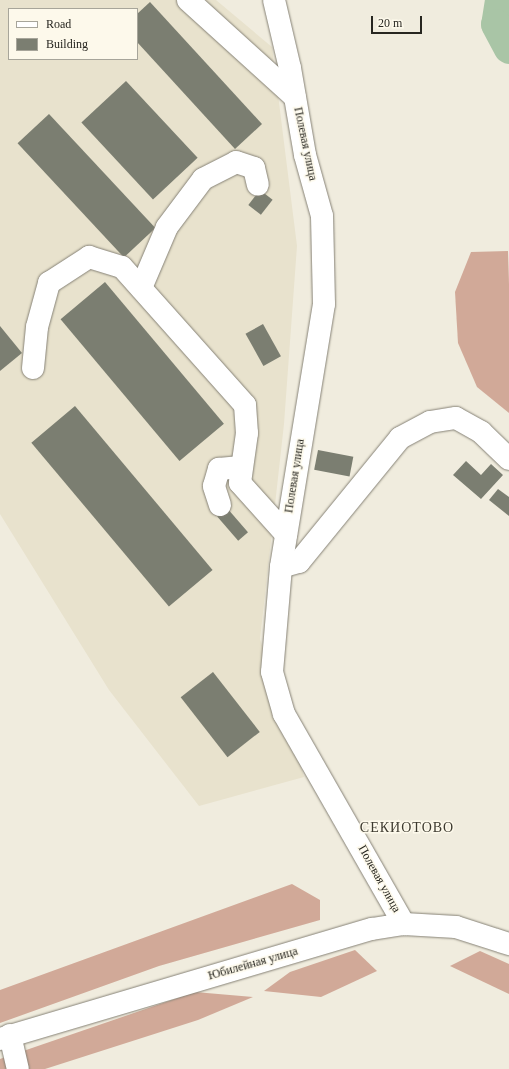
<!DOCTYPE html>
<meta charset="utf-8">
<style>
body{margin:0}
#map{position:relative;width:509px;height:1069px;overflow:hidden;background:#f0ecde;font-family:"Times New Roman",serif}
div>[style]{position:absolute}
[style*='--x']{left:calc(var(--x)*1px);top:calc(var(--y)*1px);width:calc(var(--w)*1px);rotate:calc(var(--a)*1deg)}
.built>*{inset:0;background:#e8e2cd}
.forest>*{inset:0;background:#d1a998}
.river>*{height:31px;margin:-15.5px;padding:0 15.5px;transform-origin:15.5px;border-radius:15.5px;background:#a9c5a6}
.building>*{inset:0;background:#7b7e71;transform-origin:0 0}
.roads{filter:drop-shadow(0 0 1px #868276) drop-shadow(0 0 1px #868276)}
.minor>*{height:22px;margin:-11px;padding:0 11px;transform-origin:11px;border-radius:11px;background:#fff}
span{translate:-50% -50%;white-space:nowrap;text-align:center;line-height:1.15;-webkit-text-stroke:3px #fdf9eb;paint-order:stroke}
.street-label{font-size:12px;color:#272620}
.quarter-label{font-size:14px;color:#3c392e;letter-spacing:1px}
.legend{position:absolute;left:8px;top:8px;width:130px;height:52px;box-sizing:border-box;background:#fdf9eb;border:1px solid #a7a59a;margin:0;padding:5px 7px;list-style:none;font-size:12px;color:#272620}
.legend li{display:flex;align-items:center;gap:8px;height:20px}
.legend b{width:20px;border:1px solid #a7a59a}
.scale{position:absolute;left:371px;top:16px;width:51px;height:18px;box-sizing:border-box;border:2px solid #272620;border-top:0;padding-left:5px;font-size:12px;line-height:14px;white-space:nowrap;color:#272620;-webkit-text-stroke:3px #fdf9eb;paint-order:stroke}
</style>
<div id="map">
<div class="built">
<i style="clip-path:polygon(evenodd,0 0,216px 0,272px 47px,297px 246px,284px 424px,260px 639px,304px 777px,199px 806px,109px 690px,0 514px,0 0,9px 9px,137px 9px,137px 59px,9px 59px,9px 9px)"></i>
</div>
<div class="forest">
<i style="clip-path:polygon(508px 251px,509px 284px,509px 413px,477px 387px,458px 343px,455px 292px,471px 252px)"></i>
<i style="clip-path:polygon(292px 884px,320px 900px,320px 920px,159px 966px,0 1023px,0 990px)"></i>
<i style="clip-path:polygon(355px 950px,377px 971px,321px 997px,264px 991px,290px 972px)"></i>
<i style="clip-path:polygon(480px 951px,509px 964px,509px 994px,450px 966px)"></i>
<i style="clip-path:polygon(195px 992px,253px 997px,198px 1020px,45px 1069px,0 1069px,0 1059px)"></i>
</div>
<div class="river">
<i style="--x:500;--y:0;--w:24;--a:99"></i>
<i style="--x:496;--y:24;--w:27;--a:62"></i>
</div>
<div class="building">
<i style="clip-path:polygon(150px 2px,262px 124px,235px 149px,137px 42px,137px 14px)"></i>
<i style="left:126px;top:81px;width:105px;height:61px;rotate:47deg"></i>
<i style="left:49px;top:114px;width:156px;height:43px;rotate:47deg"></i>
<i style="left:260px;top:190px;width:16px;height:19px;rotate:38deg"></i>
<i style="left:105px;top:282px;width:185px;height:58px;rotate:50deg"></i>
<i style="left:263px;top:324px;width:37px;height:20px;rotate:61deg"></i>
<i style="clip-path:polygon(0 326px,22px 353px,0 371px)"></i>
<i style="left:75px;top:406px;width:214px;height:57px;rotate:50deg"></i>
<i style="left:318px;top:450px;width:36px;height:20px;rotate:11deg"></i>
<i style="clip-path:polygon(466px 461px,481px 475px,491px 464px,503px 475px,481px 499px,453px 475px)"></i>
<i style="clip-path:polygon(498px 489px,509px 497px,509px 516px,489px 500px)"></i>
<i style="left:227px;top:508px;width:32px;height:13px;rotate:49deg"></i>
<i style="left:213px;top:672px;width:76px;height:41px;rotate:52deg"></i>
</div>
<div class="roads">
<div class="minor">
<i style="--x:188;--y:0;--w:144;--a:42.2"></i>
<i style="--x:274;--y:0;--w:70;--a:76.8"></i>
<i style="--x:290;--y:68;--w:88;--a:80.2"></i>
<i style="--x:305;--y:155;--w:63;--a:74.4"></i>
<i style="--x:322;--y:216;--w:88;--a:88.7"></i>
<i style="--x:324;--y:304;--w:266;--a:99.3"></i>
<i style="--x:281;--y:567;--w:105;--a:94.9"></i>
<i style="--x:272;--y:672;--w:44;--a:74.1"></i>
<i style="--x:284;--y:714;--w:242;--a:60.3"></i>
<i style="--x:141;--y:288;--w:66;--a:-66.9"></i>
<i style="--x:167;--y:227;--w:60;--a:-53.1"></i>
<i style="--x:203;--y:179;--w:37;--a:-27"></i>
<i style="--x:236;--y:162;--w:19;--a:18"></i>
<i style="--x:254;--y:168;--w:17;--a:77"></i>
<i style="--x:33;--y:368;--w:41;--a:-84.4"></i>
<i style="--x:37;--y:327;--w:46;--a:-74.7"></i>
<i style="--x:49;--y:283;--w:48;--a:-33"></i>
<i style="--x:89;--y:257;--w:34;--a:17"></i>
<i style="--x:122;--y:267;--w:185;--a:48.3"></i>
<i style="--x:245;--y:405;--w:28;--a:86"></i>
<i style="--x:247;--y:433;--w:50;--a:98"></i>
<i style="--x:240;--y:483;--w:69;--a:48"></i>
<i style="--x:220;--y:505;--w:20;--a:-108"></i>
<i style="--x:214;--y:486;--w:18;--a:-74"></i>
<i style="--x:219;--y:469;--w:22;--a:-5"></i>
<i style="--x:281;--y:567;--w:19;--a:-16"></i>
<i style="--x:299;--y:562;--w:160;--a:-50.8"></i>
<i style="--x:400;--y:438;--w:34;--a:-28"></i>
<i style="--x:430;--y:422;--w:26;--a:-9"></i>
<i style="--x:456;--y:418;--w:29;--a:29"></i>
<i style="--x:481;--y:432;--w:39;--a:44"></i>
<i style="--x:10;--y:1035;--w:35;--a:77"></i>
<i style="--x:0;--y:1039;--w:388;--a:-16.5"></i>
<i style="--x:372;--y:929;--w:32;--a:-9"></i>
<i style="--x:404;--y:924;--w:52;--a:3.3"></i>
<i style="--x:456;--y:927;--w:56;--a:17.8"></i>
</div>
</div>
<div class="street-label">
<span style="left:305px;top:144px;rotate:78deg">Полевая улица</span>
<span style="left:295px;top:476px;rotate:-81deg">Полевая улица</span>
<span style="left:379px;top:879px;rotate:61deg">Полевая улица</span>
<span style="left:253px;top:964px;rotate:-16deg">Юбилейная улица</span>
</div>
<div class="quarter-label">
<span style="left:407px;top:828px">СЕКИОТОВО</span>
</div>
<ul class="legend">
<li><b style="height:5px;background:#fff"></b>Road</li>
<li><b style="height:11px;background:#7b7e71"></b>Building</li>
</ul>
<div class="scale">20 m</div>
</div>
